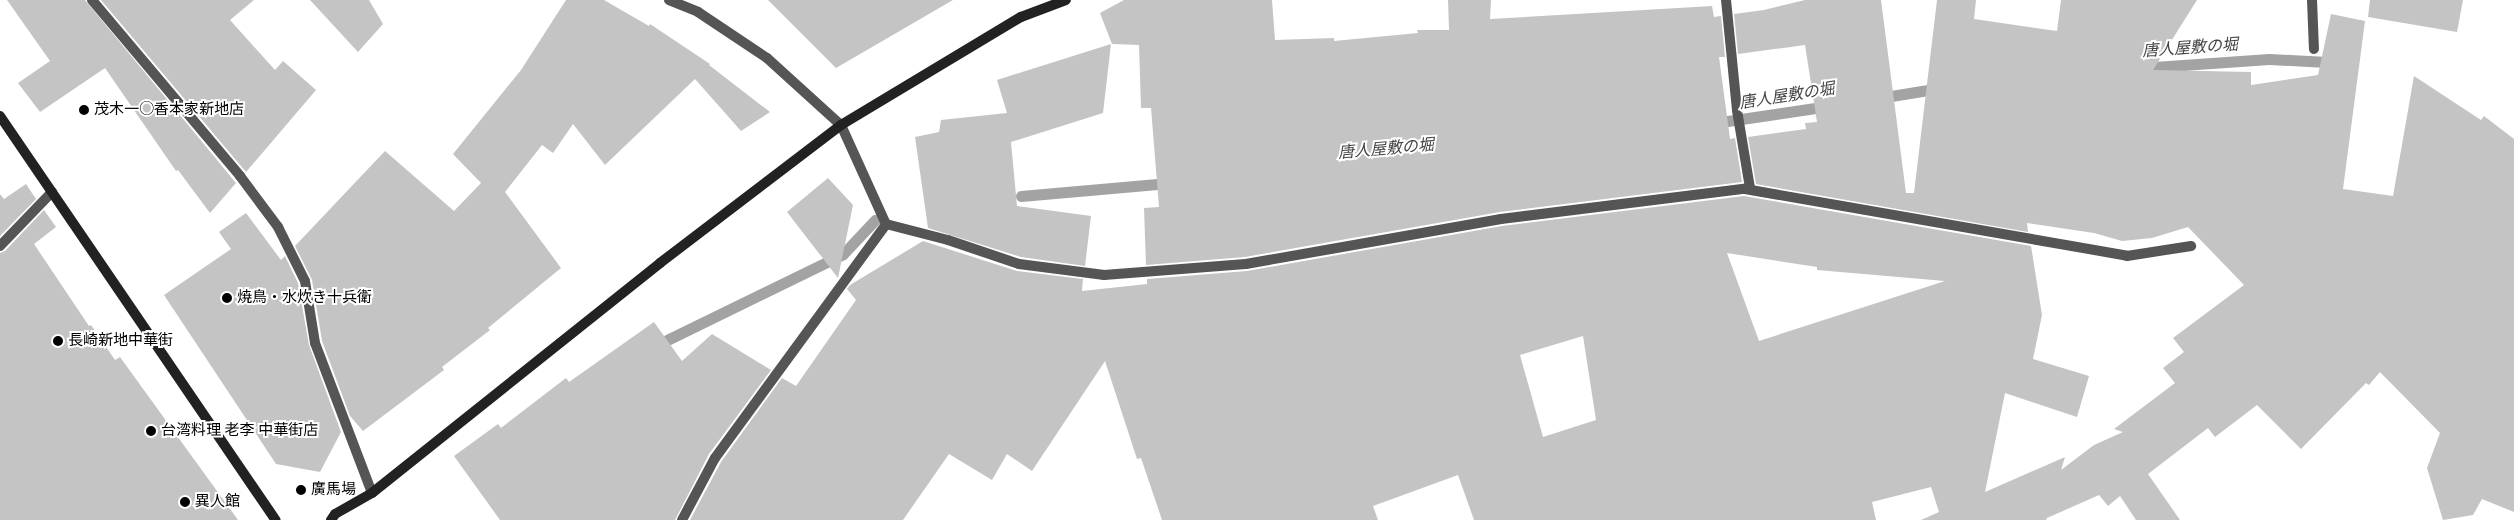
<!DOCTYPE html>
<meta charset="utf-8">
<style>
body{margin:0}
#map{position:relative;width:2514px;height:520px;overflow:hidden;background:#fff;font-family:Karla,"Noto Sans JP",sans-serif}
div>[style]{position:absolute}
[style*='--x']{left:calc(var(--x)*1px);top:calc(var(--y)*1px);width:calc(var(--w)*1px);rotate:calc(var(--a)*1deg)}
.stream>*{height:11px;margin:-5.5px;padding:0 5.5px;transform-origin:5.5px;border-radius:5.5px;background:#a3a3a3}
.building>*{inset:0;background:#c4c4c4}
.street>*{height:10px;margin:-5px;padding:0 5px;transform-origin:5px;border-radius:5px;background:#555}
.secondary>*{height:10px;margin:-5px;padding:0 5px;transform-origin:5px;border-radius:5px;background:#222}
.dots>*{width:14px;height:14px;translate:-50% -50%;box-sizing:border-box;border:2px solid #fff;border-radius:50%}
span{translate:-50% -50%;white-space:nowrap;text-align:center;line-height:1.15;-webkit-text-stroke:4px #fff;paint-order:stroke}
.poi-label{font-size:15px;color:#000}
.left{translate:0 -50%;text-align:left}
.water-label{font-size:16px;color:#444;font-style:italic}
</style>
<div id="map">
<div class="stream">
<i style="--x:2140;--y:68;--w:129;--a:-4"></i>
<i style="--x:2269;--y:59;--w:58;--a:3"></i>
<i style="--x:1879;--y:98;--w:62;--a:-9.3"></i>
<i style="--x:1714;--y:123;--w:116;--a:-8.4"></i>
<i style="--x:1021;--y:196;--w:151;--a:-5"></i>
<i style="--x:667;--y:340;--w:196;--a:-26"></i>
<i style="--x:843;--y:254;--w:47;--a:-46.7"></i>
</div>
<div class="building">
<i style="clip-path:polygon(7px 0,85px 0,236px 183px,210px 213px,178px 170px,176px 171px,105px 68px,40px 112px,18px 83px,50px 61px)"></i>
<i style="clip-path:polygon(101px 0,254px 0,230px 20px,275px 70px,283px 61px,316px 90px,246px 172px)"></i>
<i style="clip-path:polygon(310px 0,369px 0,383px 24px,358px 52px)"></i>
<i style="clip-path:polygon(566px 0,604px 0,649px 26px,650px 24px,710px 64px,709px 65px,770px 112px,741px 131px,695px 79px,605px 165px,573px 124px,553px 153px,542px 145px,505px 192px,561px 268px,488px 328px,490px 330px,442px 367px,444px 370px,363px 431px,350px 416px,322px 341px,312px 280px,295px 246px,385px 151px,454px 211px,481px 183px,453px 154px,521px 70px)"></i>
<i style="clip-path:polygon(768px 0,953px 0,836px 68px)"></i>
<i style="clip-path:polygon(1124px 0,1272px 0,1275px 40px,1334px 38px,1334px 41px,1418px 33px,1417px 30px,1449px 30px,1448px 0,1491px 0,1490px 19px,1712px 6px,1714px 17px,1721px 16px,1725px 57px,1719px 57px,1730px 139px,1735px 138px,1742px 182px,1500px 212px,1245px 257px,1146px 265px,1144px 208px,1159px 207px,1151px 108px,1141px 108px,1139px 45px,1112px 44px,1100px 13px)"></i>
<i style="clip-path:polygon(evenodd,1805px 0,1881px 0,1906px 193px,1914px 193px,1937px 0,1976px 0,1974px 19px,2057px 31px,2061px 0,2197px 0,2153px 70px,2251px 72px,2251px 85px,2318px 75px,2331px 14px,2365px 21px,2343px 189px,2393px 196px,2414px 76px,2481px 120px,2484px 116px,2514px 139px,2514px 512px,2482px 499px,2473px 515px,2443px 520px,2427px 468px,2440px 433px,2380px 372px,2369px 385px,2366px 383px,2301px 449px,2257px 405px,2215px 437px,2208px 428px,2148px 474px,2180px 520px,2136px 520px,2120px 496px,2108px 506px,2099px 495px,2047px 518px,2046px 520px,1921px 520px,1939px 512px,1931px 487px,1872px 502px,1876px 520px,1474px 520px,1458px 475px,1373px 506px,1378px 520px,1162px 520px,1141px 458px,1137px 459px,1105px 361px,1032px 471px,1007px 454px,992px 480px,949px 454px,903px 520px,690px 520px,721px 462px,782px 378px,796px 386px,856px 300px,847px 289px,850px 285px,923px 241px,1017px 271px,1083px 279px,1082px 291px,1147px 284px,1147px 279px,1247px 271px,1502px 226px,1744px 196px,2031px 246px,2042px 315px,2033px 359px,2089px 376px,2077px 417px,2005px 393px,1985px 492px,2065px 457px,2061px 470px,2094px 445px,2123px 432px,2114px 429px,2175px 383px,2163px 368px,2184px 352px,2173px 338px,2244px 285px,2188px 227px,2152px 238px,2122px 241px,2094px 233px,2027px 223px,2028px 232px,1756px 184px,1748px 137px,1806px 129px,1805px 123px,1817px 122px,1805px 45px,1738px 54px,1734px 14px,1764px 10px,1805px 0,1727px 253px,1817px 267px,1817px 270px,1945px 281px,1759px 341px,1727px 253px,1805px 0,1583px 336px,1596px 420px,1543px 437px,1520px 355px,1583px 336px)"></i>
<i style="clip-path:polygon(2370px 0,2463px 0,2457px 32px,2368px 17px)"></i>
<i style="clip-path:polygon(1111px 44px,1103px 113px,1011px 142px,1017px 206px,1091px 216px,1085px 266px,1021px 257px,928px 228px,915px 137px,939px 132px,941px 120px,1007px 113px,997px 80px)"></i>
<i style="clip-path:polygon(828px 178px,853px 205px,838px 278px,787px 212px)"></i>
<i style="clip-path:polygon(26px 184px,36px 199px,0 236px,0 194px,4px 199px)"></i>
<i style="clip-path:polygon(44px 210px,56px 227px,34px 244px,89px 326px,91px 325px,115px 360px,120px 357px,238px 520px,0 520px,0 253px,5px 251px)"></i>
<i style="clip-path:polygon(246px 213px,281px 260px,285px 256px,298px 283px,309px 345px,341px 432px,320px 472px,276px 464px,164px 295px,231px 249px,219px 232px)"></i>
<i style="clip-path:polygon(654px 322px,682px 361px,712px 334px,771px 370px,709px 454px,675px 520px,500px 520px,454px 456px,498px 424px,501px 428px,566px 378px,569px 382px)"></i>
</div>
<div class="street">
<i style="--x:92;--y:0;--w:230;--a:49.9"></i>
<i style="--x:240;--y:176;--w:64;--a:53.3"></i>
<i style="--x:278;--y:227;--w:60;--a:63.4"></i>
<i style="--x:305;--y:281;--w:63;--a:80.8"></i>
<i style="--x:315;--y:343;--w:160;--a:69.2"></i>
<i style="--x:669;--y:0;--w:31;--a:22"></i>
<i style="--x:698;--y:12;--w:83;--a:33.7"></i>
<i style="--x:767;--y:58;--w:100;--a:42.2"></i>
<i style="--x:841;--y:125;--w:109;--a:65.6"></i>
<i style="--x:2312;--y:0;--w:49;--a:87.7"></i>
<i style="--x:1745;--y:189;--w:388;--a:9.9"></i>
<i style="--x:2127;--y:256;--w:65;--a:-8.9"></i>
<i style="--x:886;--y:224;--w:64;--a:14.5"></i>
<i style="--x:948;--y:240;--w:75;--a:18.7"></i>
<i style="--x:1019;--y:264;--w:86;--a:7.4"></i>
<i style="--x:1104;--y:275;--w:142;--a:-4.4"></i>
<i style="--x:1246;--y:264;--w:259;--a:-10"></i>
<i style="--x:1501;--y:219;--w:251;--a:-7.1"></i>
<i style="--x:1750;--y:188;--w:79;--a:-99.5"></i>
<i style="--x:1737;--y:110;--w:111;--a:-95.7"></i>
<i style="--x:0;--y:246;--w:75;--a:-46.1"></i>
<i style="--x:682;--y:520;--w:70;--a:-62"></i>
<i style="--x:715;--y:458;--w:290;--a:-53.8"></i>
</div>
<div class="secondary">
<i style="--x:0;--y:116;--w:489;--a:55.7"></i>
<i style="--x:331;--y:520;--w:7;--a:-56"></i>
<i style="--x:335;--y:514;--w:43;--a:-29.6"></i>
<i style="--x:372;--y:493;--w:369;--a:-38.6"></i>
<i style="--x:660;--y:263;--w:228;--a:-37.3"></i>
<i style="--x:841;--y:125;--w:210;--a:-31"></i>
<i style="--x:1021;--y:17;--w:48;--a:-20.7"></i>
</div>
<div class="dots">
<i style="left:84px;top:110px;background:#000"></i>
<i style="left:227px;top:298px;background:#000"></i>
<i style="left:58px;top:341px;background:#000"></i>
<i style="left:151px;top:431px;background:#000"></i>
<i style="left:301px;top:490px;background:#000"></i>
<i style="left:185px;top:502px;background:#000"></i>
</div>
<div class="poi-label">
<span class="left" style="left:94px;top:110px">茂木一○香本家新地店</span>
<span class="left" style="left:237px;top:298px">焼鳥・水炊き十兵衛</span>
<span class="left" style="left:68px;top:341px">長崎新地中華街</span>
<span class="left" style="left:161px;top:431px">台湾料理 老李 中華街店</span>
<span class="left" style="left:311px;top:490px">廣馬場</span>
<span class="left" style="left:195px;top:502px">異人館</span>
</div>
<div class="water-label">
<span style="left:2190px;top:48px;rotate:-4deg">唐人屋敷の堀</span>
<span style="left:1787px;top:96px;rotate:-9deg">唐人屋敷の堀</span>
<span style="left:1386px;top:149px;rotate:-5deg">唐人屋敷の堀</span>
</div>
</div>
